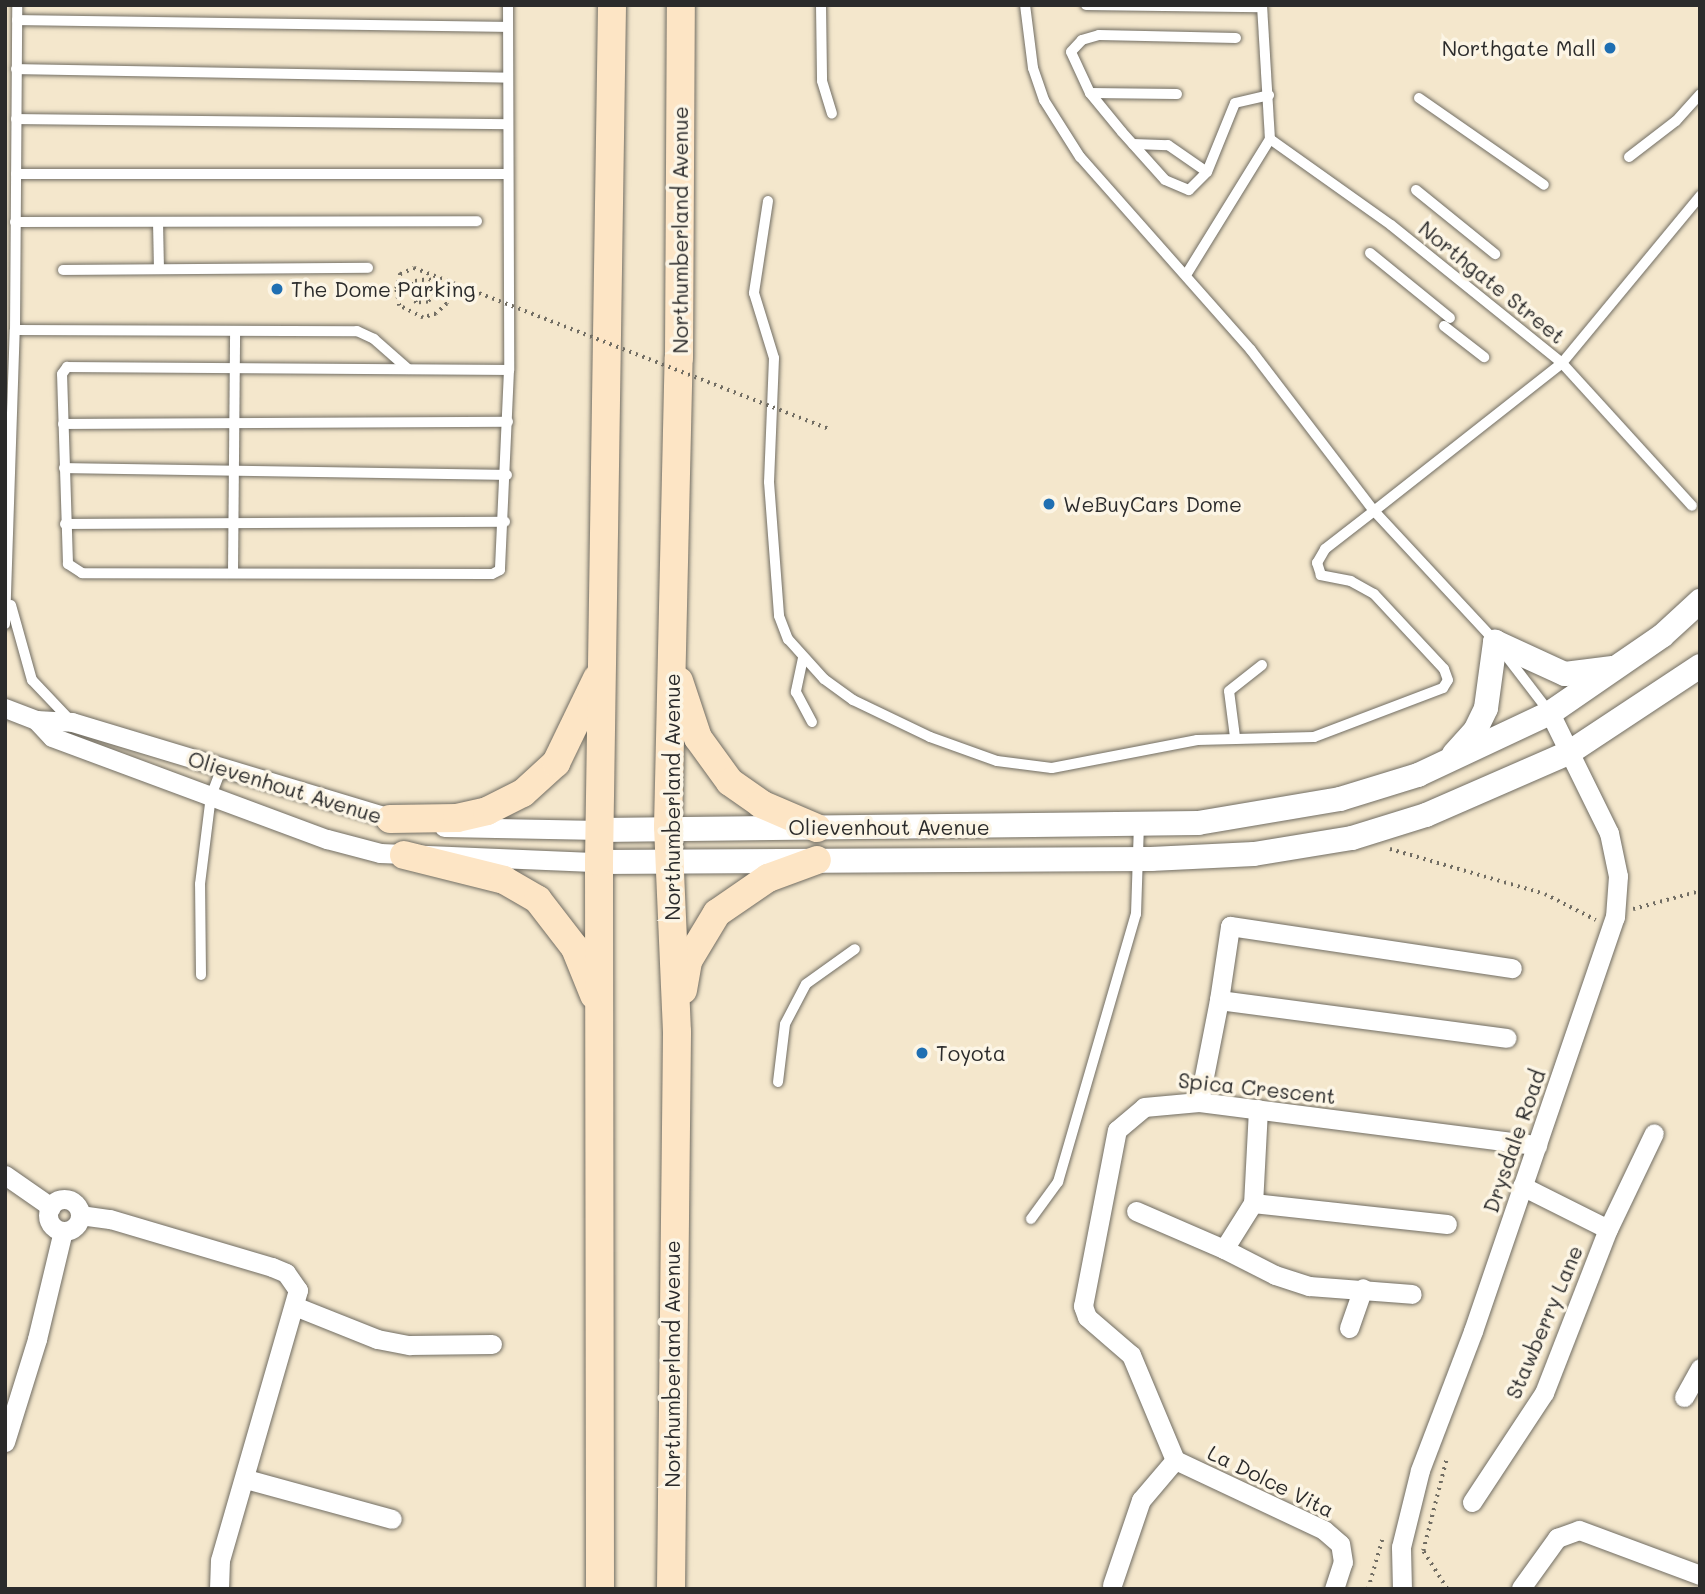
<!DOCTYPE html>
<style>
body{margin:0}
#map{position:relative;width:1705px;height:1594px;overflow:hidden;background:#f4e7cc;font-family:Mali,sans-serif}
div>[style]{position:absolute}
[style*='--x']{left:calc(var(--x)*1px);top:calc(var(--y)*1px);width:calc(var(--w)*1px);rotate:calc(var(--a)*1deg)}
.path>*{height:3.5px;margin-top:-1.75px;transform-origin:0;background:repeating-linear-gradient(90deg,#716d63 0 2px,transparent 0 7px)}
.roads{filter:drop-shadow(0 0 2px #716d63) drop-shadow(0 0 2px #716d63)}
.service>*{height:10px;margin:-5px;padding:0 5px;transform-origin:5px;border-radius:5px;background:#fff}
.minor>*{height:19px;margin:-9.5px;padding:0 9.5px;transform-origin:9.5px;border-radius:9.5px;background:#fff}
.minor>.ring{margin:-9.5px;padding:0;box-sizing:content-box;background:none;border:19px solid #fff;border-radius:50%}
.tertiary>*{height:24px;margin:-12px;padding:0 12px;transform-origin:12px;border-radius:12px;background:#fff}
.secondary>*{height:28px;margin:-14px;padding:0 14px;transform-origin:14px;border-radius:14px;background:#fde5c5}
.path-bridge>*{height:3.5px;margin-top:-1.75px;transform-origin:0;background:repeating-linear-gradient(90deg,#716d63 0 2px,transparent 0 7px)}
.dots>*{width:19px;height:19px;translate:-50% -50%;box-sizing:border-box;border:4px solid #fcf5e5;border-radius:50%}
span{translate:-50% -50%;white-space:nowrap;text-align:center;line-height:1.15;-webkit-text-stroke:7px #fcf5e5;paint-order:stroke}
.poi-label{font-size:21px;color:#2b2b2b}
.right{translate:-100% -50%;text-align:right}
.left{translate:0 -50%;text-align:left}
.street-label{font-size:21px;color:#2b2b2b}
.frame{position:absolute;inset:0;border:7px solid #2b2b2b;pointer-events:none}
</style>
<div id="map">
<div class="path">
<i style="--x:1390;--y:849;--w:161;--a:16.2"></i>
<i style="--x:1545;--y:894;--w:57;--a:27"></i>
<i style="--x:1633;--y:909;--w:69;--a:-15"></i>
<i style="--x:1368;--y:1589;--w:51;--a:-74.1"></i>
<i style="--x:1447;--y:1589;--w:45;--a:-122.3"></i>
<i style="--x:1423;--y:1551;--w:97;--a:-75.7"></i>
</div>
<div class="roads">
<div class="service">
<i style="--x:508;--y:5;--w:365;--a:89.8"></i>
<i style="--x:509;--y:370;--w:200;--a:92.6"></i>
<i style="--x:500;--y:570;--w:9;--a:153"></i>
<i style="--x:492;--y:574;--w:410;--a:-179.9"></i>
<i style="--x:82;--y:573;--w:17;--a:-147"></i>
<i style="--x:68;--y:564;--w:190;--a:-91.8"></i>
<i style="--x:62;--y:374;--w:9;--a:-54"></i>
<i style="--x:67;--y:367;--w:442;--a:0.4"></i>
<i style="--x:821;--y:5;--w:76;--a:89.2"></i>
<i style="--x:822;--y:81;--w:34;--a:73"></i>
<i style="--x:1086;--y:5;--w:176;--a:0.7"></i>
<i style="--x:1262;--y:5;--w:134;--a:86.6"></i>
<i style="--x:1270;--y:139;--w:148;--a:35.4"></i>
<i style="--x:1391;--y:225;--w:220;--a:38.9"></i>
<i style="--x:1562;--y:363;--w:193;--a:47.7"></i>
<i style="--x:17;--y:20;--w:491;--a:0.8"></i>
<i style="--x:1236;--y:38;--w:137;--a:-178.7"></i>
<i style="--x:1099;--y:35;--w:18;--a:164"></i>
<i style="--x:1082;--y:40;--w:16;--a:133"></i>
<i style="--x:1071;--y:52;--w:45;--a:65.1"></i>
<i style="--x:1090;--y:93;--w:50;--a:50.6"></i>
<i style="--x:1122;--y:132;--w:64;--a:48.1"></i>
<i style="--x:1165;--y:180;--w:26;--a:23"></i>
<i style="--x:1189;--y:190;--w:25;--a:-45"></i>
<i style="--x:1207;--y:172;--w:74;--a:-67.9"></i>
<i style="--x:1235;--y:103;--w:35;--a:-13"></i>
<i style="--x:16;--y:69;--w:492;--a:1"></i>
<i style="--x:1090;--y:93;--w:87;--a:0.7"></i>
<i style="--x:1419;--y:98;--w:152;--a:34.8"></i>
<i style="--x:16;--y:119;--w:492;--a:0.6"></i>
<i style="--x:1133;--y:144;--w:35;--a:2"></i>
<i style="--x:1168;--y:145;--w:47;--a:34.7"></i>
<i style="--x:1629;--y:157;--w:59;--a:-37.5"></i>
<i style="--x:1676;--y:121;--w:36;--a:-48"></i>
<i style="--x:16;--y:174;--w:492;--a:0"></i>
<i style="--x:1416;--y:190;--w:102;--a:39"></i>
<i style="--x:768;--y:201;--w:93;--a:98.7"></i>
<i style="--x:754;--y:293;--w:68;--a:72.9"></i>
<i style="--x:774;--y:358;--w:124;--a:92.3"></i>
<i style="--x:769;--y:482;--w:134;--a:85.7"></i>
<i style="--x:779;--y:616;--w:25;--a:69"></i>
<i style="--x:788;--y:639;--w:54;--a:48"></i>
<i style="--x:824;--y:679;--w:36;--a:36"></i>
<i style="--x:853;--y:700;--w:85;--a:25.7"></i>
<i style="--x:930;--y:737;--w:71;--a:19.7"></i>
<i style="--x:997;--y:761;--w:55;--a:7.3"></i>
<i style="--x:1052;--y:768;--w:148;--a:-10.9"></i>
<i style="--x:1197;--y:740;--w:117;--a:-1.5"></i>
<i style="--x:1314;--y:737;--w:138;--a:-20.8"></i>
<i style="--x:1443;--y:688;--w:9;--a:-58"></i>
<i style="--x:1448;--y:680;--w:12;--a:-110"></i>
<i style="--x:1444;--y:669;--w:103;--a:-133"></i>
<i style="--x:1374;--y:594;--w:26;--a:-151"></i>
<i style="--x:1351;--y:581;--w:31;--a:-169"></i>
<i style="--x:1321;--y:575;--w:13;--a:-108"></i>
<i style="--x:1317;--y:563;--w:16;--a:-60"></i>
<i style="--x:1325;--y:549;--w:62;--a:-37.8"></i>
<i style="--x:1374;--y:511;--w:203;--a:-127.4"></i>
<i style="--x:1251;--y:350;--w:258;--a:-131.5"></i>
<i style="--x:1080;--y:157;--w:67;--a:-122.3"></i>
<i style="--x:1044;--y:100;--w:34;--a:-109"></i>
<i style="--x:1033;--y:68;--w:64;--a:-97.2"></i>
<i style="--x:15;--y:222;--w:462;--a:-0.1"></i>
<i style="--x:158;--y:222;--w:46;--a:88.8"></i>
<i style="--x:1370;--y:253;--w:103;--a:39.1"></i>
<i style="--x:63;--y:270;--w:305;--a:-0.4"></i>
<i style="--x:1186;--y:275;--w:160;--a:-58.3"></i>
<i style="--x:1444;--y:326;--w:51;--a:37.8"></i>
<i style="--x:15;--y:330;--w:342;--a:0.2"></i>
<i style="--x:357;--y:331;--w:19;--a:25"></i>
<i style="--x:374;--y:339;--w:45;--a:41.4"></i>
<i style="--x:63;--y:424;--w:445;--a:-0.3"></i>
<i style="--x:64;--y:468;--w:443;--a:0.9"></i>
<i style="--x:65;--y:524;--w:440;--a:-0.3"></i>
<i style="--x:233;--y:573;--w:242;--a:-89.5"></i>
<i style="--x:11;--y:605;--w:78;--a:74.4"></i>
<i style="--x:32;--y:680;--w:54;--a:46.5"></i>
<i style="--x:5;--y:624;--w:294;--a:-88.1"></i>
<i style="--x:15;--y:330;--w:325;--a:-89.6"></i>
<i style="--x:1495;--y:641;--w:178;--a:-132.9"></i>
<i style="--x:1374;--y:511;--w:239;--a:-38.2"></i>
<i style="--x:1562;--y:363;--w:217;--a:-50.4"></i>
<i style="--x:1504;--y:653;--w:76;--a:52.5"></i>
<i style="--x:803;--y:658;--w:35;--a:102"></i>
<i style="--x:796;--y:692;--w:34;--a:62"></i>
<i style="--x:1235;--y:737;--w:46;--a:-97.4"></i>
<i style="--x:1229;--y:691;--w:42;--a:-38.2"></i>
<i style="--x:201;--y:975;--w:91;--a:-90.6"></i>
<i style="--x:200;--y:884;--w:89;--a:-82.9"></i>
<i style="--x:211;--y:796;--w:31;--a:-69"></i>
<i style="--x:778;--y:1082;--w:58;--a:-83.1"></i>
<i style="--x:785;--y:1024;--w:45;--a:-62.3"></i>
<i style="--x:806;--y:984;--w:60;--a:-35.5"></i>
<i style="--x:1031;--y:1219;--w:46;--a:-53.9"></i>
<i style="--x:1058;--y:1182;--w:279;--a:-73.8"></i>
<i style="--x:1136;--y:914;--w:90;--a:-88.1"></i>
</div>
<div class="minor">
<i style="--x:5;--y:708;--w:33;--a:21"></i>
<i style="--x:36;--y:720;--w:36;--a:3"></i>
<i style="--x:72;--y:722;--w:343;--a:16.8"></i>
<i style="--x:36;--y:720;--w:23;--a:47"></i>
<i style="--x:52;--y:737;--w:293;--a:20.4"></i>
<i style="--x:327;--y:839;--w:55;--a:14.8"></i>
<i style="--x:380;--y:853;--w:219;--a:2.4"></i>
<i style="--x:444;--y:827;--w:156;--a:1.1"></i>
<i style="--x:1219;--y:1000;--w:75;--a:-81.5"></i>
<i style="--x:1230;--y:926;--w:285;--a:8.5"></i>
<i style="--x:1199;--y:1102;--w:104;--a:-78.9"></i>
<i style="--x:1219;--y:1000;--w:290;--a:7.5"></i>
<i style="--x:1258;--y:1109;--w:94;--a:93"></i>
<i style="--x:1253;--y:1203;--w:195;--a:6.2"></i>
<i style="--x:5;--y:1175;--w:56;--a:34.8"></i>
<i style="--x:1522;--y:1186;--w:96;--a:26.6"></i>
<i class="ring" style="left:48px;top:1199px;width:13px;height:13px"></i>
<i style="--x:1136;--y:1211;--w:96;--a:23.4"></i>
<i style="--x:1224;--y:1249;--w:54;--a:-57.8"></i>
<i style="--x:80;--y:1215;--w:30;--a:8"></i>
<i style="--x:110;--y:1219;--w:169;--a:16.5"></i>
<i style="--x:272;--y:1267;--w:15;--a:23"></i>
<i style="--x:286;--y:1273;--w:21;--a:55"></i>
<i style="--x:298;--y:1290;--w:281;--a:106.1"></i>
<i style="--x:220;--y:1560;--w:29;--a:92"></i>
<i style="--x:1224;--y:1249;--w:57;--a:27"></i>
<i style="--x:1275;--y:1275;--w:36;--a:18"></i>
<i style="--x:1309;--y:1286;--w:103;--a:4.4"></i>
<i style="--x:297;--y:1307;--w:86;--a:21.8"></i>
<i style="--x:377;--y:1339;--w:33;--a:11"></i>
<i style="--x:409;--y:1345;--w:83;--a:-0.7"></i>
<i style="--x:1349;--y:1328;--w:42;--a:-70.7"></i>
<i style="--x:1684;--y:1397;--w:33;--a:-61"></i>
<i style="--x:5;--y:1442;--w:108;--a:-72.7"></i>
<i style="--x:37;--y:1339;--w:111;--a:-76.5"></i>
<i style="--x:246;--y:1479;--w:151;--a:15.3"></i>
<i style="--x:1472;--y:1502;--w:131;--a:-56.6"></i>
<i style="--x:1544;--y:1393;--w:176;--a:-68.7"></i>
<i style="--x:1608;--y:1229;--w:106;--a:-64.4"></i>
<i style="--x:1112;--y:1585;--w:90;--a:-71.2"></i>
<i style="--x:1141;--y:1500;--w:52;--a:-49.6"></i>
<i style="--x:1521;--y:1588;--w:62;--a:-54.2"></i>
<i style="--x:1557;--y:1538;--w:23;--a:-20"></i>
<i style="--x:1579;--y:1530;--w:129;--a:20.4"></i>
<i style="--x:1334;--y:1589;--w:28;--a:-72"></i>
<i style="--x:1343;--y:1562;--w:18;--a:-99"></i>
<i style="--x:1340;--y:1544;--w:21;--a:-139"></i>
<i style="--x:1324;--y:1530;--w:165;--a:-154.8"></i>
<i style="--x:1175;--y:1460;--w:114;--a:-112.7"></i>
<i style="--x:1131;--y:1355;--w:58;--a:-139.2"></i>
<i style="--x:1087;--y:1317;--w:12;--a:-110"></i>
<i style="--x:1083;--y:1306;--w:179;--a:-79.1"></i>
<i style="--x:1117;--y:1130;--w:35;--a:-40"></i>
<i style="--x:1144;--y:1107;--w:55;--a:-5.2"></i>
<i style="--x:1199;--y:1102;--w:341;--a:7.3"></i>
<i style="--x:1402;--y:1589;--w:42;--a:-91.4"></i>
<i style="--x:1401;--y:1547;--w:79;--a:-76.1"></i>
<i style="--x:1420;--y:1470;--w:149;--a:-69.1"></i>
<i style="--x:1473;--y:1331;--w:438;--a:-71.1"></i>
<i style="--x:1615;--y:917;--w:41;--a:-85.8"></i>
<i style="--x:1618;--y:876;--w:44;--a:-101.8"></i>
<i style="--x:1609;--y:833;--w:134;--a:-116.2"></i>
</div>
<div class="tertiary">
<i style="--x:1454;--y:754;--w:31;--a:-48"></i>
<i style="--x:1475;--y:731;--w:25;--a:-64"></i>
<i style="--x:1486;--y:708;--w:67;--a:-82.2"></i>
<i style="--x:1495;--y:642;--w:77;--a:24.6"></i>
<i style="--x:1565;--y:674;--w:46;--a:-7.4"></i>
<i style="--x:600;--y:830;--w:598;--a:-0.67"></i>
<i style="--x:1198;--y:823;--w:144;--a:-9.6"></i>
<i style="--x:1340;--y:799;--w:82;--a:-17.1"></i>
<i style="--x:1418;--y:775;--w:146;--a:-25.2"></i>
<i style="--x:1550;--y:713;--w:136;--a:-34.5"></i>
<i style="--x:1662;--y:636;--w:52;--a:-42.6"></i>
<i style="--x:599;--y:862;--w:552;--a:-0.31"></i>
<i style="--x:1151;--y:859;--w:103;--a:-2.8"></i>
<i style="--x:1254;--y:854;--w:99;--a:-9.3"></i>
<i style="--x:1352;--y:838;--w:77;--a:-17.3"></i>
<i style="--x:1426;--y:815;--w:157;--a:-23.6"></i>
<i style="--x:1570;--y:752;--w:156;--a:-33.5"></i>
</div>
<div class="secondary">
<i style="--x:679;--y:681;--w:60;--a:71.6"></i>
<i style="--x:698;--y:738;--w:54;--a:54"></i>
<i style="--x:730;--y:782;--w:38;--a:35"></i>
<i style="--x:761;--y:804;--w:61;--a:23.2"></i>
<i style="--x:390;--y:819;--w:67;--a:-0.9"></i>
<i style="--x:457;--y:818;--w:31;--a:-13"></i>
<i style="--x:487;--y:811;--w:40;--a:-26.6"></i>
<i style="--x:523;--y:793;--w:45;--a:-42.3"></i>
<i style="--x:556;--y:763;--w:94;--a:-64.2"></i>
<i style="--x:404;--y:855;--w:103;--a:14"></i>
<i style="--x:504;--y:880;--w:39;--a:30"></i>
<i style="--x:538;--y:900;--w:61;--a:52.4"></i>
<i style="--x:575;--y:948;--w:51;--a:68"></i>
<i style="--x:683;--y:990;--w:29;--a:-80"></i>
<i style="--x:688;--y:961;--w:56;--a:-58.9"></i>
<i style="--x:717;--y:913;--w:62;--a:-34.5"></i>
<i style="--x:768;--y:878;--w:52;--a:-20.2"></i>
<i style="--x:600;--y:1589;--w:727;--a:-90.08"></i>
<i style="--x:599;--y:862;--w:857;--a:-89.13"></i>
<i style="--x:671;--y:1589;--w:557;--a:-89.38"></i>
<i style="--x:677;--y:1032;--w:205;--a:-92.5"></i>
<i style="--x:668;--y:827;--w:469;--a:-88.7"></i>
<i style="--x:679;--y:358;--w:353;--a:-89.7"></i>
</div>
</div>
<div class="path-bridge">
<i style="--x:430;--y:288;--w:9;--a:54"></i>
<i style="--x:435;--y:295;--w:10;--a:135"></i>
<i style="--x:428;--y:302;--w:12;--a:175"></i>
<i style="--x:416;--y:303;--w:14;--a:-120"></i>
<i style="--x:409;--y:291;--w:12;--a:-59"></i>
<i style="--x:415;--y:281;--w:14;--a:-8"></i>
<i style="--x:429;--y:279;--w:23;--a:25"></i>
<i style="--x:450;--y:289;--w:15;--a:101"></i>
<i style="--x:447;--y:304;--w:15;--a:138"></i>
<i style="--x:436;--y:314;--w:14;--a:163"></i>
<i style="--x:423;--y:318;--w:27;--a:-153"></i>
<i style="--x:399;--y:306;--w:17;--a:-100"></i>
<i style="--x:396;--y:289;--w:16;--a:-75"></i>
<i style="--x:400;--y:274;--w:15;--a:-23"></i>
<i style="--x:414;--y:268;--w:445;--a:21.2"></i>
</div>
<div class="dots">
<i style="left:1610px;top:48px;background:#1f6fb2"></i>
<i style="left:277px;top:289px;background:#1f6fb2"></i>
<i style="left:1049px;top:504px;background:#1f6fb2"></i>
<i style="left:922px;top:1053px;background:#1f6fb2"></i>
</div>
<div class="poi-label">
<span class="right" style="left:1596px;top:48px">Northgate Mall</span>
<span class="left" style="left:291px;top:289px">The Dome Parking</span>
<span class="left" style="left:1063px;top:504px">WeBuyCars Dome</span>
<span class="left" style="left:936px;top:1053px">Toyota</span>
</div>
<div class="street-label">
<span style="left:680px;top:230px;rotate:-90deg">Northumberland Avenue</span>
<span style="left:1492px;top:282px;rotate:39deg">Northgate Street</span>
<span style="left:285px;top:787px;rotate:17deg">Olievenhout Avenue</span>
<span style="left:672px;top:797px;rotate:-90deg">Northumberland Avenue</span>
<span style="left:889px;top:827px">Olievenhout Avenue</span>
<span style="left:1257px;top:1088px;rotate:6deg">Spica Crescent</span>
<span style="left:1514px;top:1141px;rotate:-71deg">Drysdale Road</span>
<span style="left:1544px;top:1322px;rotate:-67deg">Stawberry Lane</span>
<span style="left:672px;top:1364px;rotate:-90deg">Northumberland Avenue</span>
<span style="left:1271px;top:1481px;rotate:26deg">La Dolce Vita</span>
</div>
<div class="frame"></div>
</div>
